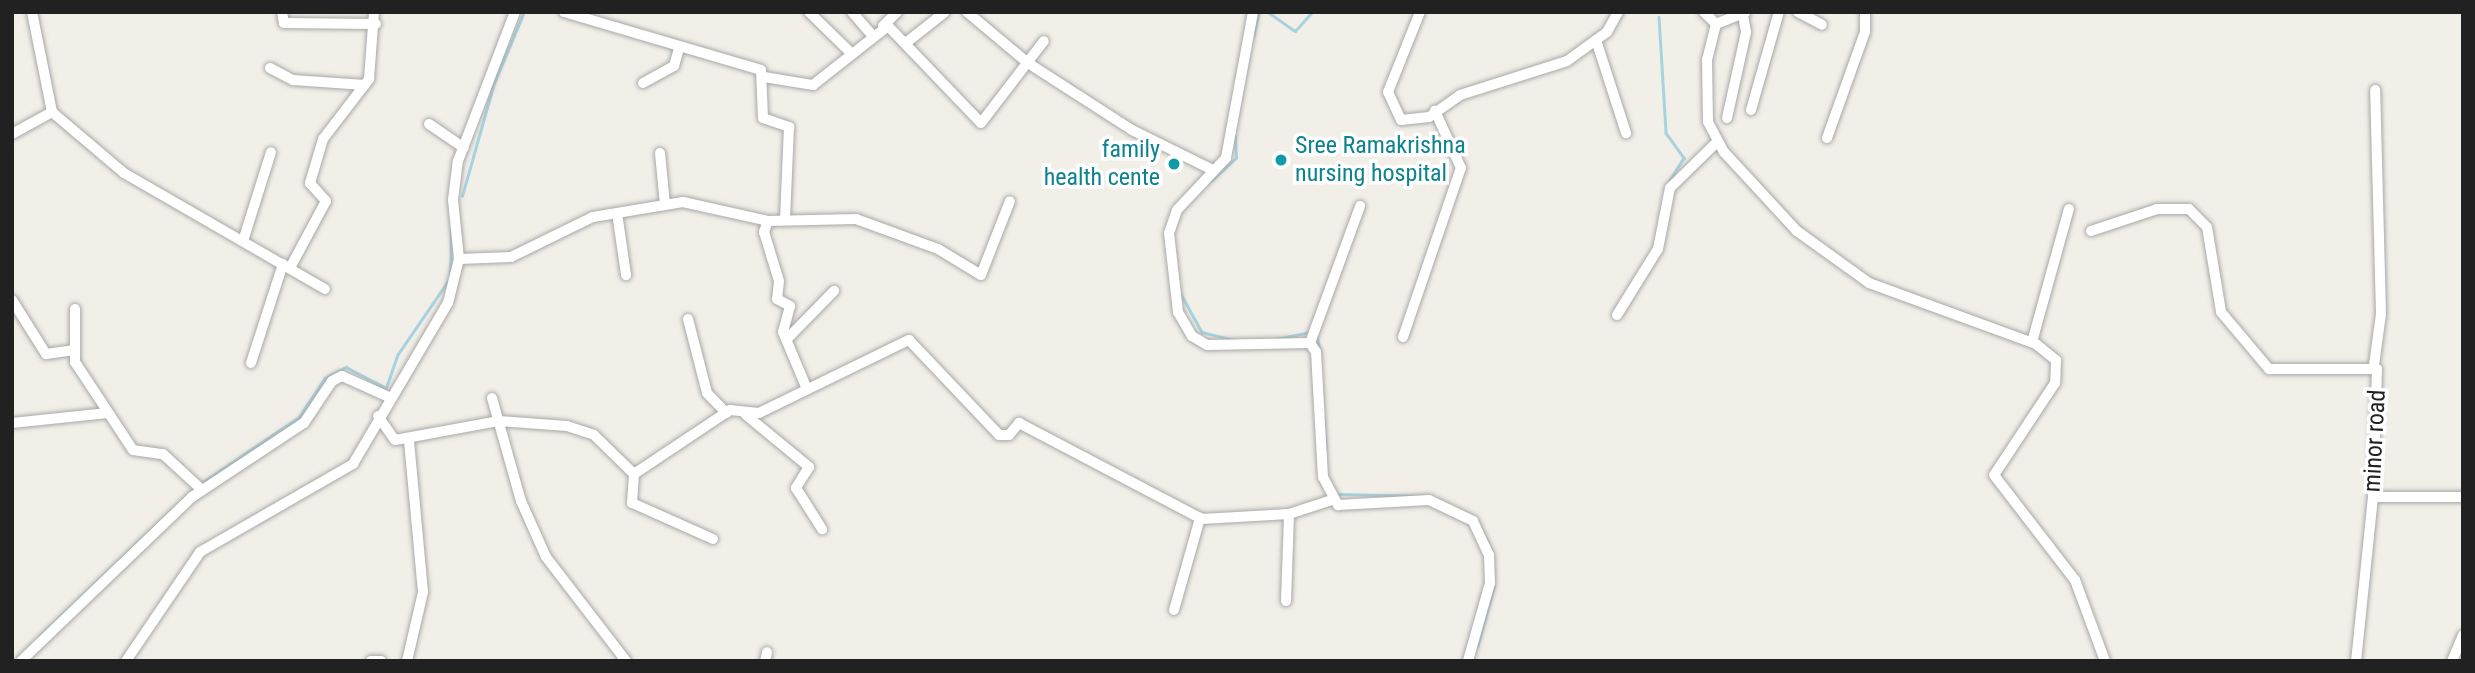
<!DOCTYPE html>
<style>
body{margin:0}
#map{position:relative;width:2475px;height:673px;overflow:hidden;background:#f2efe8;font-family:"Roboto Condensed",sans-serif}
div>[style]{position:absolute}
[style*='--x']{left:calc(var(--x)*1px);top:calc(var(--y)*1px);width:calc(var(--w)*1px);rotate:calc(var(--a)*1deg)}
.stream>*{height:2.5px;margin:-1.25px;padding:0 1.25px;transform-origin:1.25px;border-radius:1.25px;background:#a7d3e1}
.roads{filter:drop-shadow(0 0 2px #a8a8a8) drop-shadow(0 0 2px #a8a8a8)}
.street>*{height:10px;margin:-5px;padding:0 5px;transform-origin:5px;border-radius:5px;background:#fff}
.dots>*{width:19px;height:19px;translate:-50% -50%;box-sizing:border-box;border:4px solid #fff;border-radius:50%}
span{translate:-50% -50%;white-space:nowrap;text-align:center;line-height:1.15;-webkit-text-stroke:7px #fff;paint-order:stroke}
.culture-label{font-size:24px;color:#0d838f}
.left{translate:0 -50%;text-align:left}
.right{translate:-100% -50%;text-align:right}
.street-label{font-size:24px;color:#212121}
.frame{position:absolute;inset:0;border:14px solid #212121;pointer-events:none}
</style>
<div id="map">
<div class="stream">
<i style="--x:1268;--y:12;--w:33;--a:35"></i>
<i style="--x:1295;--y:31;--w:25;--a:-48"></i>
<i style="--x:1659;--y:17;--w:116;--a:86.5"></i>
<i style="--x:1666;--y:133;--w:31;--a:54"></i>
<i style="--x:1684;--y:158;--w:26;--a:122"></i>
<i style="--x:1253;--y:37;--w:26;--a:-77"></i>
<i style="--x:1211;--y:181;--w:34;--a:-43"></i>
<i style="--x:1236;--y:158;--w:22;--a:-93"></i>
<i style="--x:462;--y:196;--w:117;--a:-74.2"></i>
<i style="--x:494;--y:83;--w:77;--a:-67.1"></i>
<i style="--x:1181;--y:294;--w:43;--a:61.1"></i>
<i style="--x:1202;--y:332;--w:33;--a:14"></i>
<i style="--x:1317;--y:335;--w:16;--a:79"></i>
<i style="--x:1272;--y:340;--w:38;--a:-12"></i>
<i style="--x:1324;--y:417;--w:32;--a:86"></i>
<i style="--x:200;--y:484;--w:120;--a:-34.1"></i>
<i style="--x:299;--y:417;--w:47;--a:-56.3"></i>
<i style="--x:325;--y:378;--w:24;--a:-28"></i>
<i style="--x:346;--y:367;--w:45;--a:27.7"></i>
<i style="--x:386;--y:388;--w:36;--a:-71"></i>
<i style="--x:398;--y:354;--w:92;--a:-55.6"></i>
<i style="--x:450;--y:278;--w:49;--a:-88.8"></i>
<i style="--x:1337;--y:494;--w:87;--a:1.3"></i>
<i style="--x:1477;--y:520;--w:25;--a:63"></i>
<i style="--x:40;--y:636;--w:204;--a:-43.8"></i>
<i style="--x:1477;--y:647;--w:63;--a:-74.4"></i>
</div>
<div class="roads">
<div class="street">
<i style="--x:282;--y:12;--w:11;--a:80"></i>
<i style="--x:284;--y:23;--w:92;--a:0.6"></i>
<i style="--x:564;--y:12;--w:205;--a:16.4"></i>
<i style="--x:761;--y:70;--w:48;--a:87.6"></i>
<i style="--x:763;--y:118;--w:28;--a:19"></i>
<i style="--x:789;--y:127;--w:92;--a:92.5"></i>
<i style="--x:809;--y:12;--w:60;--a:44.3"></i>
<i style="--x:852;--y:12;--w:30;--a:49"></i>
<i style="--x:967;--y:12;--w:80;--a:39.9"></i>
<i style="--x:1028;--y:63;--w:124;--a:32.8"></i>
<i style="--x:1132;--y:130;--w:88;--a:26.3"></i>
<i style="--x:1253;--y:12;--w:148;--a:100.5"></i>
<i style="--x:1226;--y:158;--w:71;--a:133.3"></i>
<i style="--x:1177;--y:210;--w:24;--a:109"></i>
<i style="--x:1169;--y:233;--w:80;--a:83.5"></i>
<i style="--x:1178;--y:312;--w:28;--a:60"></i>
<i style="--x:1192;--y:336;--w:17;--a:31"></i>
<i style="--x:1207;--y:345;--w:103;--a:-1.1"></i>
<i style="--x:1310;--y:343;--w:11;--a:56"></i>
<i style="--x:1316;--y:352;--w:125;--a:86.8"></i>
<i style="--x:1323;--y:477;--w:32;--a:62"></i>
<i style="--x:1338;--y:505;--w:91;--a:-3.1"></i>
<i style="--x:1429;--y:500;--w:49;--a:25.5"></i>
<i style="--x:1473;--y:521;--w:38;--a:65"></i>
<i style="--x:1489;--y:555;--w:28;--a:88"></i>
<i style="--x:1490;--y:583;--w:81;--a:105.8"></i>
<i style="--x:1420;--y:12;--w:86;--a:111.8"></i>
<i style="--x:1388;--y:92;--w:31;--a:65"></i>
<i style="--x:1401;--y:120;--w:28;--a:-6"></i>
<i style="--x:1429;--y:117;--w:38;--a:-35"></i>
<i style="--x:1460;--y:95;--w:112;--a:-17.6"></i>
<i style="--x:1567;--y:61;--w:49;--a:-35.9"></i>
<i style="--x:1607;--y:32;--w:23;--a:-61"></i>
<i style="--x:1704;--y:12;--w:17;--a:45"></i>
<i style="--x:1716;--y:24;--w:32;--a:-22"></i>
<i style="--x:1798;--y:12;--w:27;--a:28"></i>
<i style="--x:1716;--y:24;--w:36;--a:104"></i>
<i style="--x:1707;--y:59;--w:63;--a:89.1"></i>
<i style="--x:1708;--y:122;--w:34;--a:62"></i>
<i style="--x:1724;--y:152;--w:108;--a:47.3"></i>
<i style="--x:1797;--y:231;--w:89;--a:35.8"></i>
<i style="--x:1869;--y:283;--w:178;--a:20.1"></i>
<i style="--x:2036;--y:344;--w:26;--a:39"></i>
<i style="--x:2056;--y:360;--w:23;--a:92"></i>
<i style="--x:2055;--y:383;--w:110;--a:123.5"></i>
<i style="--x:1994;--y:475;--w:133;--a:52.4"></i>
<i style="--x:2075;--y:580;--w:86;--a:69.7"></i>
<i style="--x:883;--y:26;--w:20;--a:-45"></i>
<i style="--x:1596;--y:40;--w:98;--a:72.1"></i>
<i style="--x:907;--y:42;--w:48;--a:-38.3"></i>
<i style="--x:270;--y:68;--w:26;--a:28"></i>
<i style="--x:293;--y:80;--w:72;--a:4"></i>
<i style="--x:764;--y:77;--w:50;--a:9.3"></i>
<i style="--x:813;--y:85;--w:95;--a:-38.2"></i>
<i style="--x:888;--y:26;--w:134;--a:46.2"></i>
<i style="--x:981;--y:123;--w:103;--a:-52.5"></i>
<i style="--x:643;--y:83;--w:35;--a:-29"></i>
<i style="--x:674;--y:66;--w:19;--a:-74"></i>
<i style="--x:1751;--y:110;--w:102;--a:-74.1"></i>
<i style="--x:52;--y:112;--w:94;--a:40.3"></i>
<i style="--x:124;--y:173;--w:232;--a:30"></i>
<i style="--x:1727;--y:118;--w:88;--a:-77.5"></i>
<i style="--x:1746;--y:32;--w:17;--a:-100"></i>
<i style="--x:429;--y:124;--w:42;--a:34.4"></i>
<i style="--x:12;--y:134;--w:46;--a:-28.8"></i>
<i style="--x:52;--y:112;--w:102;--a:-101.3"></i>
<i style="--x:1827;--y:138;--w:113;--a:-70.3"></i>
<i style="--x:1865;--y:32;--w:20;--a:-90"></i>
<i style="--x:660;--y:153;--w:52;--a:84.5"></i>
<i style="--x:617;--y:213;--w:63;--a:81.7"></i>
<i style="--x:768;--y:221;--w:12;--a:110"></i>
<i style="--x:764;--y:232;--w:51;--a:73"></i>
<i style="--x:779;--y:281;--w:18;--a:96"></i>
<i style="--x:777;--y:299;--w:15;--a:28"></i>
<i style="--x:790;--y:306;--w:27;--a:105"></i>
<i style="--x:783;--y:332;--w:62;--a:67.2"></i>
<i style="--x:2091;--y:231;--w:70;--a:-18.4"></i>
<i style="--x:2157;--y:209;--w:32;--a:0"></i>
<i style="--x:2189;--y:209;--w:25;--a:45"></i>
<i style="--x:2207;--y:227;--w:86;--a:80.6"></i>
<i style="--x:2221;--y:312;--w:75;--a:49.9"></i>
<i style="--x:2269;--y:369;--w:108;--a:0"></i>
<i style="--x:2377;--y:369;--w:128;--a:91.8"></i>
<i style="--x:2373;--y:497;--w:165;--a:95.9"></i>
<i style="--x:243;--y:241;--w:93;--a:-72.5"></i>
<i style="--x:459;--y:259;--w:52;--a:-2.2"></i>
<i style="--x:511;--y:257;--w:91;--a:-26"></i>
<i style="--x:593;--y:217;--w:91;--a:-9.5"></i>
<i style="--x:683;--y:202;--w:87;--a:12.6"></i>
<i style="--x:768;--y:221;--w:88;--a:-1.3"></i>
<i style="--x:856;--y:219;--w:87;--a:20.1"></i>
<i style="--x:938;--y:249;--w:50;--a:31.2"></i>
<i style="--x:981;--y:275;--w:79;--a:-68.6"></i>
<i style="--x:290;--y:268;--w:76;--a:-61.8"></i>
<i style="--x:326;--y:201;--w:24;--a:-132"></i>
<i style="--x:310;--y:183;--w:46;--a:-73.5"></i>
<i style="--x:323;--y:139;--w:76;--a:-52.5"></i>
<i style="--x:369;--y:79;--w:67;--a:-85.7"></i>
<i style="--x:12;--y:300;--w:64;--a:57.8"></i>
<i style="--x:46;--y:354;--w:27;--a:-8"></i>
<i style="--x:75;--y:309;--w:53;--a:90"></i>
<i style="--x:75;--y:362;--w:105;--a:56.6"></i>
<i style="--x:133;--y:450;--w:30;--a:8"></i>
<i style="--x:163;--y:454;--w:53;--a:42.7"></i>
<i style="--x:1617;--y:315;--w:78;--a:-58.2"></i>
<i style="--x:1658;--y:249;--w:62;--a:-78.9"></i>
<i style="--x:1670;--y:188;--w:66;--a:-44.4"></i>
<i style="--x:688;--y:319;--w:76;--a:75.6"></i>
<i style="--x:707;--y:393;--w:28;--a:46"></i>
<i style="--x:1403;--y:337;--w:179;--a:-71.1"></i>
<i style="--x:1461;--y:168;--w:63;--a:-114.5"></i>
<i style="--x:788;--y:338;--w:66;--a:-45.6"></i>
<i style="--x:2032;--y:342;--w:138;--a:-74.5"></i>
<i style="--x:1310;--y:343;--w:146;--a:-69.9"></i>
<i style="--x:251;--y:363;--w:104;--a:-72.1"></i>
<i style="--x:2374;--y:365;--w:51;--a:-82.2"></i>
<i style="--x:2381;--y:314;--w:224;--a:-91.5"></i>
<i style="--x:492;--y:398;--w:107;--a:74.3"></i>
<i style="--x:521;--y:501;--w:61;--a:65.9"></i>
<i style="--x:546;--y:557;--w:131;--a:52.4"></i>
<i style="--x:746;--y:415;--w:82;--a:39.5"></i>
<i style="--x:809;--y:467;--w:25;--a:122"></i>
<i style="--x:796;--y:488;--w:49;--a:57.6"></i>
<i style="--x:378;--y:416;--w:29;--a:55"></i>
<i style="--x:395;--y:440;--w:106;--a:-10.4"></i>
<i style="--x:499;--y:421;--w:68;--a:4.2"></i>
<i style="--x:567;--y:426;--w:28;--a:18"></i>
<i style="--x:594;--y:435;--w:56;--a:44.3"></i>
<i style="--x:12;--y:423;--w:96;--a:-6"></i>
<i style="--x:2373;--y:497;--w:90;--a:0"></i>
<i style="--x:713;--y:539;--w:89;--a:-156"></i>
<i style="--x:632;--y:503;--w:29;--a:-86"></i>
<i style="--x:634;--y:474;--w:115;--a:-33.7"></i>
<i style="--x:730;--y:410;--w:29;--a:6"></i>
<i style="--x:759;--y:413;--w:167;--a:-26"></i>
<i style="--x:909;--y:340;--w:131;--a:46.5"></i>
<i style="--x:999;--y:435;--w:10;--a:0"></i>
<i style="--x:1009;--y:435;--w:16;--a:-50"></i>
<i style="--x:1019;--y:423;--w:207;--a:27.7"></i>
<i style="--x:1202;--y:519;--w:87;--a:-3.3"></i>
<i style="--x:1289;--y:514;--w:45;--a:-18"></i>
<i style="--x:1286;--y:601;--w:87;--a:-88"></i>
<i style="--x:1174;--y:610;--w:96;--a:-74.2"></i>
<i style="--x:21;--y:661;--w:237;--a:-43.8"></i>
<i style="--x:192;--y:497;--w:134;--a:-33.5"></i>
<i style="--x:304;--y:423;--w:50;--a:-56.3"></i>
<i style="--x:332;--y:381;--w:11;--a:-27"></i>
<i style="--x:342;--y:376;--w:51;--a:24.1"></i>
<i style="--x:126;--y:661;--w:132;--a:-55.8"></i>
<i style="--x:200;--y:552;--w:177;--a:-29.9"></i>
<i style="--x:353;--y:464;--w:187;--a:-59.5"></i>
<i style="--x:448;--y:303;--w:45;--a:-76"></i>
<i style="--x:459;--y:259;--w:59;--a:-95.8"></i>
<i style="--x:453;--y:200;--w:39;--a:-83"></i>
<i style="--x:458;--y:161;--w:160;--a:-69.1"></i>
<i style="--x:371;--y:661;--w:10;--a:0"></i>
<i style="--x:407;--y:661;--w:71;--a:-76.9"></i>
<i style="--x:423;--y:592;--w:153;--a:-95.3"></i>
<i style="--x:765;--y:661;--w:9;--a:-77"></i>
<i style="--x:2452;--y:661;--w:28;--a:-67"></i>
</div>
</div>
<div class="dots">
<i style="left:1281px;top:160px;background:#0f9aa8"></i>
<i style="left:1174px;top:164px;background:#0f9aa8"></i>
</div>
<div class="culture-label">
<span class="left" style="left:1295px;top:160px">Sree Ramakrishna<br>nursing hospital</span>
<span class="right" style="left:1160px;top:164px">family<br>health cente</span>
</div>
<div class="street-label">
<span style="left:2375px;top:441px;rotate:-87deg">minor road</span>
</div>
<div class="frame"></div>
</div>
